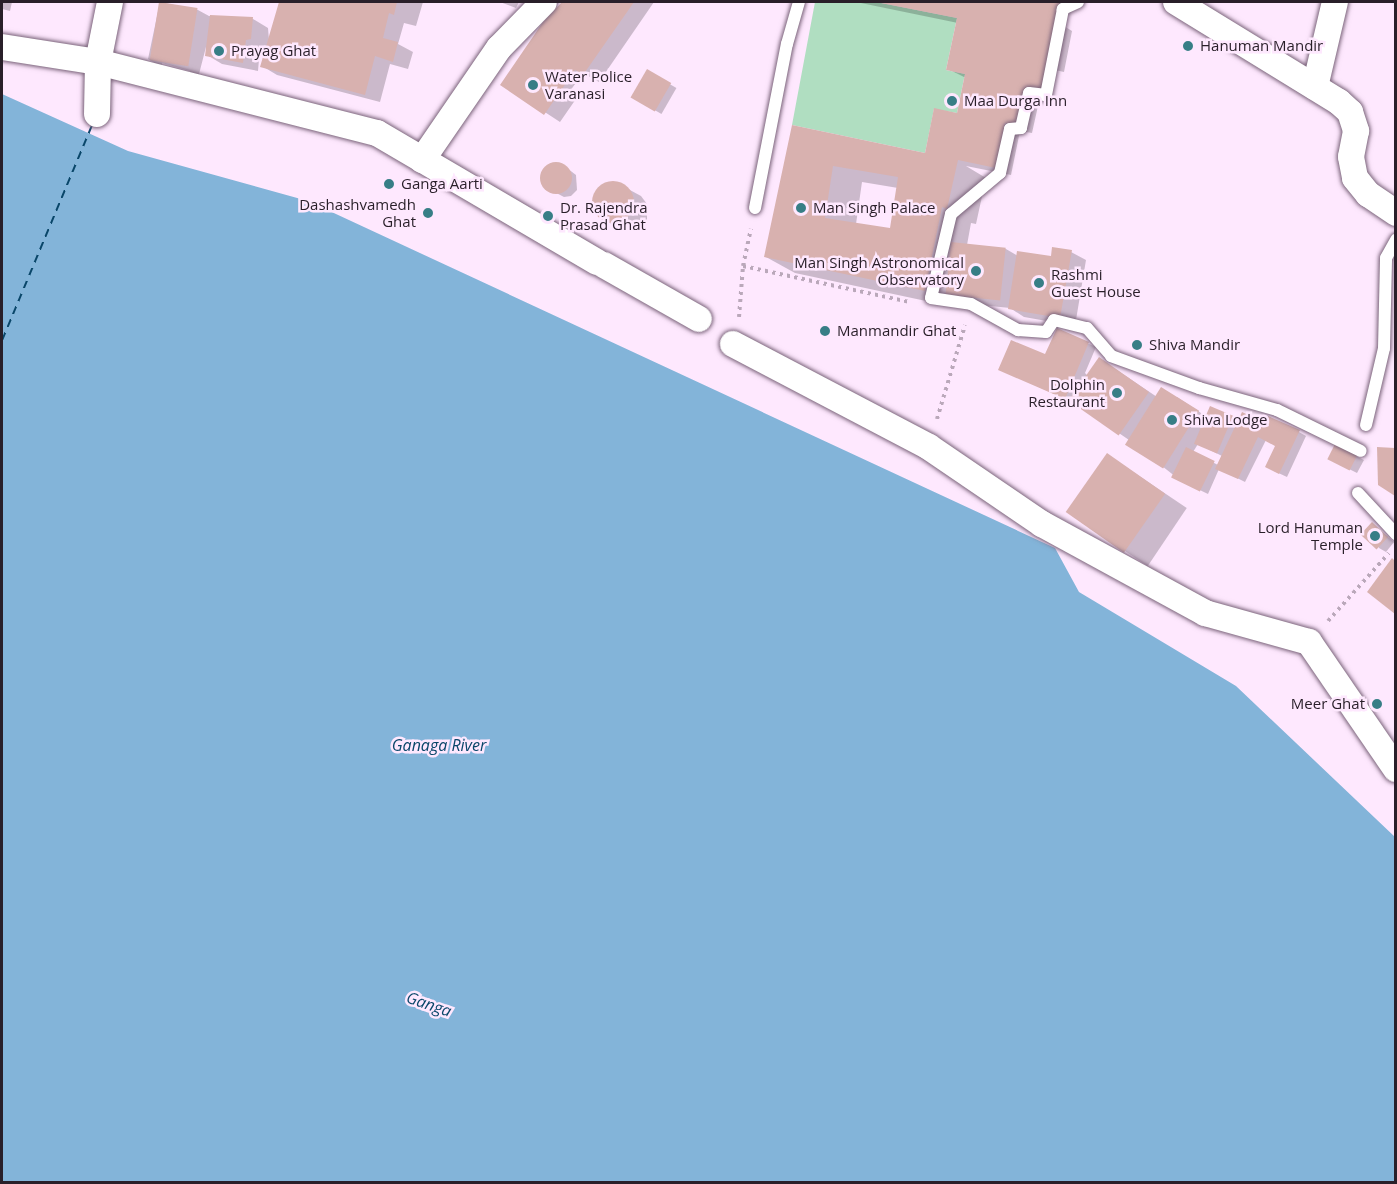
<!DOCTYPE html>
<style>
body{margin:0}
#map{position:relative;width:1397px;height:1184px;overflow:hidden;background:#fee8fe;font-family:"Open Sans",sans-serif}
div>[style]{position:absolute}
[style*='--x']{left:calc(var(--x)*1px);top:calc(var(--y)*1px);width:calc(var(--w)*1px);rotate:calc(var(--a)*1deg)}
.green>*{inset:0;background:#b0dec1}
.water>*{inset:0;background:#83b4d9}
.shadow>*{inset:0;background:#0003;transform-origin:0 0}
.ferry>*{height:1.5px;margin-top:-0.75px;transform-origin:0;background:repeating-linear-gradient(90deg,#094669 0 8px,transparent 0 14px)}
.building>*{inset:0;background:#d8b1af;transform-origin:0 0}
.round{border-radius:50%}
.path>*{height:4px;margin-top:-2px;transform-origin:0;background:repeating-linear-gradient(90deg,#baa8ba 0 3px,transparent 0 7.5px)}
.roads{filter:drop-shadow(0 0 2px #7a637a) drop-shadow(0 0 2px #7a637a)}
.lane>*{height:12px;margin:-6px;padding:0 6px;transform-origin:6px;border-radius:6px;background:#fff}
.street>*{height:26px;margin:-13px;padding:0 13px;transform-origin:13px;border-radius:13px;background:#fff}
.dots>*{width:16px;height:16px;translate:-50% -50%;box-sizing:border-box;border:3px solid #fee8fe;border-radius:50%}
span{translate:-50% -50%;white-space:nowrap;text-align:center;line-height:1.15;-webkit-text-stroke:5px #fee8fe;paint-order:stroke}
.poi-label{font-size:15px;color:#291f29}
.left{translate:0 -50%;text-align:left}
.right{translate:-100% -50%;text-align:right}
.water-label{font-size:16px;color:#094669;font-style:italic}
.frame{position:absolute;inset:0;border:3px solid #291f29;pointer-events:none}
</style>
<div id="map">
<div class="green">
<i style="clip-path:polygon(815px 2px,876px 2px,957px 18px,946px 70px,965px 74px,957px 113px,934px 109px,925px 153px,792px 125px)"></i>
</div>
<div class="water">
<i style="clip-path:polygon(2px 94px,128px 151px,308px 201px,1055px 548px,1079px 592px,1236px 686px,1395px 837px,1395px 1182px,2px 1182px)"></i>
</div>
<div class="shadow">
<i style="clip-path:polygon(2px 2px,12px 2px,10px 11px,2px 9px)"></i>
<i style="clip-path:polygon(evenodd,160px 2px,198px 10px,209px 16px,253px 19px,268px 28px,269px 40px,280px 2px,423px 2px,416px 26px,404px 23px,398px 44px,413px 52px,408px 69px,390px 64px,380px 102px,277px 75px,262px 66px,267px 46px,260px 48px,258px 71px,222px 64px,207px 55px,206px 47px,198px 78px,163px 68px,148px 59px,160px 2px,162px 63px,190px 71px,190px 74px,162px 66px,162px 63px)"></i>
<i style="clip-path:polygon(500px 2px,519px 2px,516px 8px)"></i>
<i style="clip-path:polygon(565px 2px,654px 2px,599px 82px,583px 73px,570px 91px,578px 96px,560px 122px,502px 84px,533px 39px)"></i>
<i style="clip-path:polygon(evenodd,856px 2px,1069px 2px,1064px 26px,1072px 31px,1064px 72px,1055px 70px,1040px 97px,1032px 133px,1020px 131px,1011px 175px,966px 166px,986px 178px,976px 224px,971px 223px,967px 245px,1006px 249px,1018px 256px,1052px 258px,1071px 252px,1086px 260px,1075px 326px,1024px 317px,1010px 308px,961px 303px,954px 307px,795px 273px,766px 257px,793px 126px,932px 156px,964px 117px,966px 78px,948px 69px,958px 23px,856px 2px,862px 182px,898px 188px,891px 230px,856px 224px,862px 182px)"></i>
<i style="left:647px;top:71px;width:34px;height:30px;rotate:30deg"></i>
<i style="clip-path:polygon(563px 165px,576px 175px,577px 190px,571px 196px,564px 197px,543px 186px,543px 172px,547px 167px)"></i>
<i style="clip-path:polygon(617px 183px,641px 196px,647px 204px,647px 220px,634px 230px,618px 228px,603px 219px,594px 204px,600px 188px)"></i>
<i style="clip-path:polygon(evenodd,1057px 330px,1096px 347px,1085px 373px,1088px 376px,1114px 368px,1157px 397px,1177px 397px,1207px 417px,1232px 418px,1239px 422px,1299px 432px,1306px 436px,1287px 477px,1274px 471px,1277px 445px,1266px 440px,1245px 482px,1219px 469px,1208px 494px,1181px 481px,1129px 440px,1078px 405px,1000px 369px,1053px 359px,1057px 330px,1198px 444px,1222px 456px,1218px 465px,1193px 452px,1198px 444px)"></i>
<i style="clip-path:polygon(1336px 446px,1364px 460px,1357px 473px,1337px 463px)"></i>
<i style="clip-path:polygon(1379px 448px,1396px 450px,1396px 494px,1380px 484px)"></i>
<i style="left:1108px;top:455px;width:95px;height:70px;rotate:34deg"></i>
<i style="clip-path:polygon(1372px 524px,1394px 542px,1386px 552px,1379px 548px)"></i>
<i style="clip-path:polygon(1392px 560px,1396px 562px,1396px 612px,1369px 592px)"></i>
</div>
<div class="ferry">
<i style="--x:2;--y:340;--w:233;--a:-67.3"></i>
</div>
<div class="building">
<i style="left:159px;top:2px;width:39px;height:59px;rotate:9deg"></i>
<i style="clip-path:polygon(279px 2px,397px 2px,394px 15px,389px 13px,383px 38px,398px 42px,393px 62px,375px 56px,365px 95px,260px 67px)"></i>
<i style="clip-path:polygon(562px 2px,634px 2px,583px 75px,575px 70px,544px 115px,500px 85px,543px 22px)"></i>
<i style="clip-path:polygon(evenodd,881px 3px,1061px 2px,1043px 91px,1026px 87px,1018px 126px,1005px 123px,996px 168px,958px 160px,947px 209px,942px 207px,925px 291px,764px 257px,792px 125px,925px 153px,934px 108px,957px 113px,965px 74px,946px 70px,957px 18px,881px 3px,833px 166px,898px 177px,890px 228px,825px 218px,833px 166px)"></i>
<i style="clip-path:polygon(210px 15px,253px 17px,251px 39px,246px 40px,243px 63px,205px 56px)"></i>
<i style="left:647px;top:69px;width:28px;height:33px;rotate:30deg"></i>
<i class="round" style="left:540px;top:162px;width:32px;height:32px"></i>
<i class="round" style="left:592px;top:181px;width:42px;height:42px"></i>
<i style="left:951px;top:242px;width:55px;height:53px;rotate:6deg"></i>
<i style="clip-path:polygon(1052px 247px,1072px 250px,1060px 318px,1008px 309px,1017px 251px,1051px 256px)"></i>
<i style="clip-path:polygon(1057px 328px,1089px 342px,1065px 399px,998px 370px,1011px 340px,1045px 354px)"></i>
<i style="left:1099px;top:357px;width:61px;height:53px;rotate:35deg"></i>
<i style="left:1161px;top:387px;width:45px;height:68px;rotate:32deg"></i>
<i style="left:1210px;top:406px;width:25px;height:41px;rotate:23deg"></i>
<i style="clip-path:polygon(1242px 412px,1265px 423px,1268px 416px,1300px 430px,1279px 474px,1265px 467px,1275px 446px,1258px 437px,1238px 479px,1215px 469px)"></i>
<i style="left:1335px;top:444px;width:25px;height:17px;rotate:27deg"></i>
<i style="left:1186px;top:447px;width:32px;height:34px;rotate:26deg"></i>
<i style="clip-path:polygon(1377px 447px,1395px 448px,1395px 496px,1378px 485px)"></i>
<i style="left:1107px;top:453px;width:71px;height:72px;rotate:35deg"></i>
<i style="left:1372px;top:522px;width:22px;height:17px;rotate:43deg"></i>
<i style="clip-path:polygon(1392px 558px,1395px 561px,1395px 614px,1367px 592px)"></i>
</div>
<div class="path">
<i style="--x:743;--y:266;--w:171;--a:12.2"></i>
<i style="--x:739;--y:317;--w:51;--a:-85.5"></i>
<i style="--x:743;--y:266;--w:38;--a:-78"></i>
<i style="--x:937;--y:419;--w:98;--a:-73.4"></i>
<i style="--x:1328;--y:621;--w:91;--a:-48.1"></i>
</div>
<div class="roads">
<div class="lane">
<i style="--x:1078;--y:2;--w:17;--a:155"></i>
<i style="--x:1063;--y:9;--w:88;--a:101.2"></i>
<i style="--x:1046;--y:95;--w:17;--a:-173"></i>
<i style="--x:1029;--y:93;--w:36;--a:103"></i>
<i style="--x:1021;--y:128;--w:11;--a:175"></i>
<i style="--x:1010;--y:129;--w:45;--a:102.8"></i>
<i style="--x:1000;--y:173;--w:64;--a:140.1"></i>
<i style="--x:951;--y:214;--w:86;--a:103.4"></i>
<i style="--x:931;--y:298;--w:40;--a:8.5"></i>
<i style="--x:971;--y:304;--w:54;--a:29"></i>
<i style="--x:1018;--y:330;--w:28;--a:4"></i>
<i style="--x:1046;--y:332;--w:14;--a:-56"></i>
<i style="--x:1054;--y:320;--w:34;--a:14"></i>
<i style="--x:1087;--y:328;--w:37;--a:49"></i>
<i style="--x:1111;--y:356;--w:94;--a:20"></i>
<i style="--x:1199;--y:388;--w:81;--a:15.8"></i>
<i style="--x:1277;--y:410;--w:93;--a:26"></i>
<i style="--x:755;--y:208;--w:167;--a:-79"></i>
<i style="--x:787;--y:44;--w:44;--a:-74.1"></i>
<i style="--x:1366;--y:425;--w:79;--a:-76.8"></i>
<i style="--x:1384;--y:348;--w:90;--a:-88.7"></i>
<i style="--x:1386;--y:258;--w:21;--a:-61"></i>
<i style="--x:1358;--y:493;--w:56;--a:47.2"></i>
</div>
<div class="street">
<i style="--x:1176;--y:2;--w:191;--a:31.5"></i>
<i style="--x:1339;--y:102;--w:15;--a:42"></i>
<i style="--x:1350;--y:112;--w:20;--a:72"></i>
<i style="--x:1356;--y:131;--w:26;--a:101"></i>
<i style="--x:1351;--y:157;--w:21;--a:79"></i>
<i style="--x:1355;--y:178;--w:21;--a:51"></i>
<i style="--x:1368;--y:194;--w:34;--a:34"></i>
<i style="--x:2;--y:47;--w:97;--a:8.9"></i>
<i style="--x:98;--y:62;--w:288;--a:14.3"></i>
<i style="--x:377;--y:133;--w:255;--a:30.4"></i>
<i style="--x:1315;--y:87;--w:87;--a:-76.8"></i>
<i style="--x:97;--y:114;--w:52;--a:-88.9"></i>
<i style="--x:98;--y:62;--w:61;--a:-78.7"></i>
<i style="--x:422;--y:160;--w:136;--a:-55.5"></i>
<i style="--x:499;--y:48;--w:64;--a:-45.6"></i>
<i style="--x:604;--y:265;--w:109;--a:29.6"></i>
<i style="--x:733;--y:344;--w:221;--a:27.7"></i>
<i style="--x:929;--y:447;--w:137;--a:34.3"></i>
<i style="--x:1042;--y:524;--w:186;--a:28.6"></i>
<i style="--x:1205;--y:613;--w:108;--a:15.6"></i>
<i style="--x:1309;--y:642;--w:154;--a:55.6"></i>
</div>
</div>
<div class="dots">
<i style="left:1188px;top:46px;background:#377e86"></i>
<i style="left:219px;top:51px;background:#377e86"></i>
<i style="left:533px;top:85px;background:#377e86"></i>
<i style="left:952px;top:101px;background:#377e86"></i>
<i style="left:389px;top:184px;background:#377e86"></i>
<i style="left:801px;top:208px;background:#377e86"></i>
<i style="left:428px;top:213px;background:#377e86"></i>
<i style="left:548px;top:216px;background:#377e86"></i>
<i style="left:976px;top:271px;background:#377e86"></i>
<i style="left:1039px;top:283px;background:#377e86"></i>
<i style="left:825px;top:331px;background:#377e86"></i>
<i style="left:1137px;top:345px;background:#377e86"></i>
<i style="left:1117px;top:393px;background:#377e86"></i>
<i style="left:1172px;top:420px;background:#377e86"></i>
<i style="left:1375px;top:536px;background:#377e86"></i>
<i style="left:1377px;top:704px;background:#377e86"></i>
</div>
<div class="poi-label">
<span class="left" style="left:1200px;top:46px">Hanuman Mandir</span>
<span class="left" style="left:231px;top:51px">Prayag Ghat</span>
<span class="left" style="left:545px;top:85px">Water Police<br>Varanasi</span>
<span class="left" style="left:964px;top:101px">Maa Durga Inn</span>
<span class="left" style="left:401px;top:184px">Ganga Aarti</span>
<span class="right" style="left:416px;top:213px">Dashashvamedh<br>Ghat</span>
<span class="left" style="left:560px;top:216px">Dr. Rajendra<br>Prasad Ghat</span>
<span class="left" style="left:813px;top:208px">Man Singh Palace</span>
<span class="right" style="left:964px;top:271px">Man Singh Astronomical<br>Observatory</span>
<span class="left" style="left:1051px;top:283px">Rashmi<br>Guest House</span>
<span class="left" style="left:837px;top:331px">Manmandir Ghat</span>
<span class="left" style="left:1149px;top:345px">Shiva Mandir</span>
<span class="right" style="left:1105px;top:393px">Dolphin<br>Restaurant</span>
<span class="left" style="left:1184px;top:420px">Shiva Lodge</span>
<span class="right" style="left:1363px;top:536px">Lord Hanuman<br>Temple</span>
<span class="right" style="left:1365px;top:704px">Meer Ghat</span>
</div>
<div class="water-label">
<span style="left:439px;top:745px">Ganaga River</span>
<span style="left:429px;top:1004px;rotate:19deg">Ganga</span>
</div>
<div class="frame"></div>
</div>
